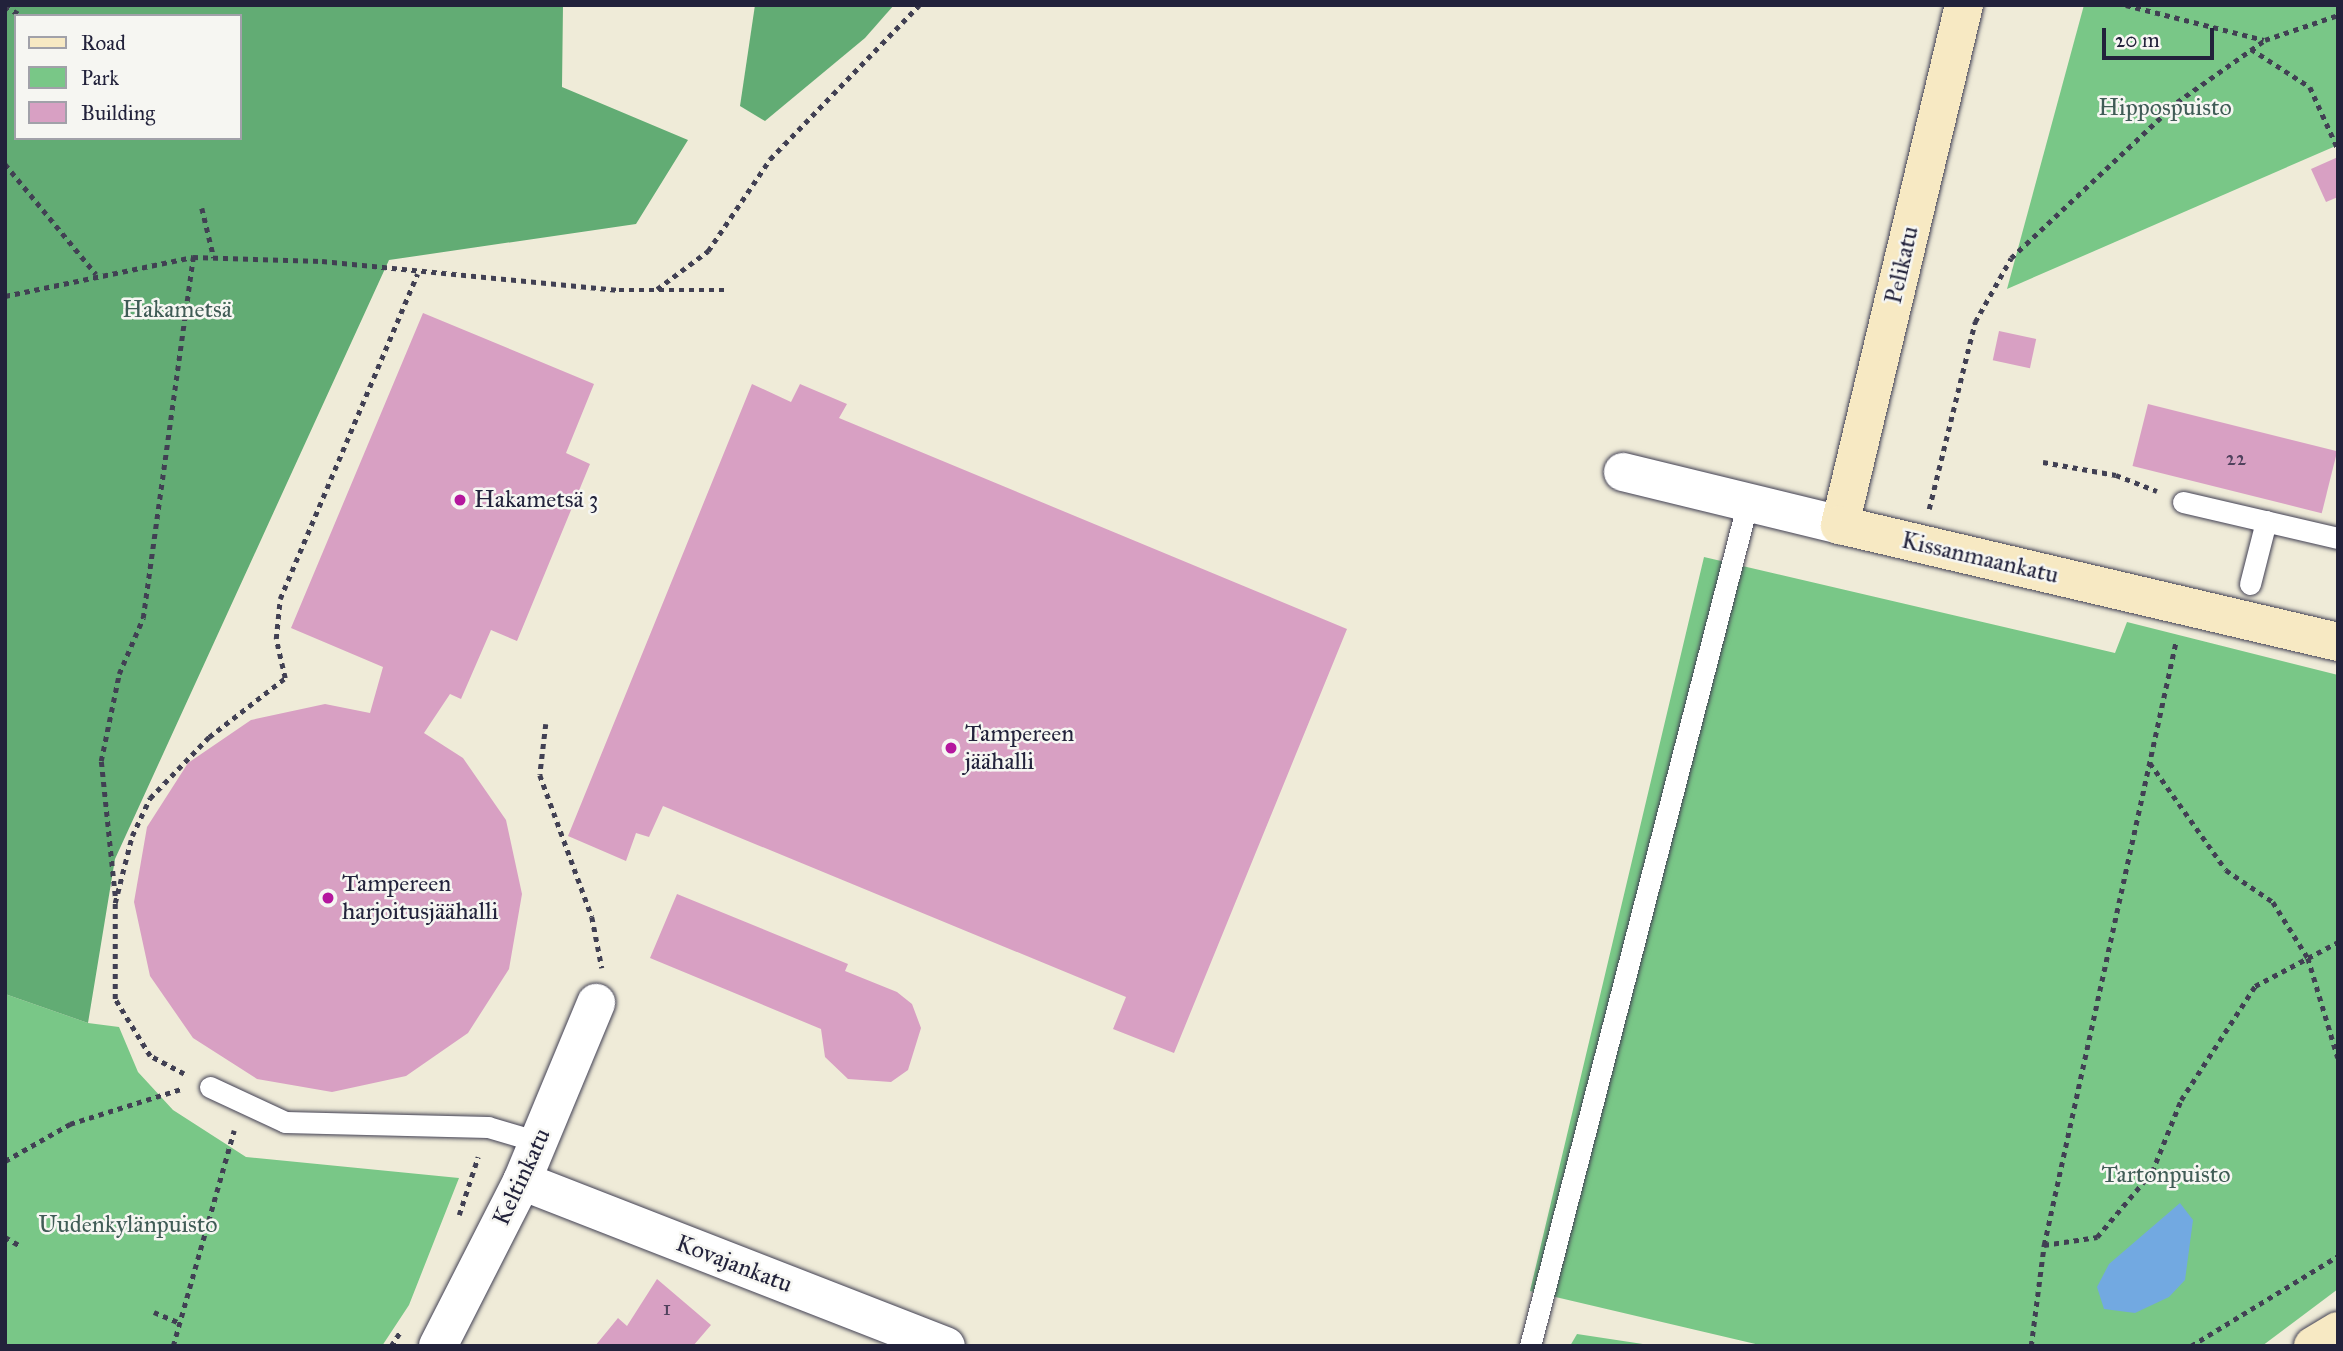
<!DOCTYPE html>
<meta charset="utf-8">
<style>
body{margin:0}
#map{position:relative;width:2343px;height:1351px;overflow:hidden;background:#efebd8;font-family:"IM FELL Great Primer",serif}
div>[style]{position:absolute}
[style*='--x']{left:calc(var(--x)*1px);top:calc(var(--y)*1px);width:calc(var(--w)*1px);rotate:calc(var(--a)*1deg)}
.green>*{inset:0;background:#79c787}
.forest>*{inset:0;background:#62ac74}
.water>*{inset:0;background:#72a9e1}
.building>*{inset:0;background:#d8a0c3;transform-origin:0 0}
.path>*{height:4.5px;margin-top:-2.25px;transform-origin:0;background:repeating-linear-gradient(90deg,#414053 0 5px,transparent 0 10px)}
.roads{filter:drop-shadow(0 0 2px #414053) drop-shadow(0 0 2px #414053)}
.lane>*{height:21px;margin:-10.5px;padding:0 10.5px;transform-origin:10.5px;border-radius:10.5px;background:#fff}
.street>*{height:38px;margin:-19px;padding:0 19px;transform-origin:19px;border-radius:19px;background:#fff}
.secondary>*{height:38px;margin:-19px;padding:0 19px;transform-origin:19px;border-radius:19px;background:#f7e9c3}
.dots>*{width:19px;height:19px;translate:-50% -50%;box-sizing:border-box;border:4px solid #f6f6f2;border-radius:50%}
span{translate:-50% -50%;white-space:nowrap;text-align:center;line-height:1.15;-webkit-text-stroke:5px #f6f6f2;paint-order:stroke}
.number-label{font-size:21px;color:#50425d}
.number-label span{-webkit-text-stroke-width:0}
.park-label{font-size:24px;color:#405c56}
.street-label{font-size:24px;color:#22223b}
.poi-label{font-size:24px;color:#22223b}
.left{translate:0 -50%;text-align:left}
.frame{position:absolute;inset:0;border:7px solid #22223b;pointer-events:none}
.legend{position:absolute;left:14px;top:14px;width:228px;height:126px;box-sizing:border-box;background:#f6f6f2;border:2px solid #a1a1a9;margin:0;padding:9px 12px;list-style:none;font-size:21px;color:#22223b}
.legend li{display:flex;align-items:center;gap:14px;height:35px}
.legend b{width:35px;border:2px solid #a1a1a9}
.scale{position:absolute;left:2102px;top:28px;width:112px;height:32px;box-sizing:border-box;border:4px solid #22223b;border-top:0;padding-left:9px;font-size:21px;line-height:24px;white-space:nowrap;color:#22223b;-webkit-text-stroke:5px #f6f6f2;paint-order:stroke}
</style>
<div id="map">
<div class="green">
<i style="clip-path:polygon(2084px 5px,2338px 5px,2338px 145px,2007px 289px)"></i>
<i style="clip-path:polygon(1704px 557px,2115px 653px,2127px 622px,2338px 675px,2338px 1289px,2262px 1346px,1764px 1346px,1530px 1291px)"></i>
<i style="clip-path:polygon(5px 994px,88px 1023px,119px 1027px,138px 1072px,173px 1110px,246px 1157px,459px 1178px,409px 1305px,382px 1346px,5px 1346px)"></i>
<i style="clip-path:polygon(1577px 1334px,1656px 1346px,1570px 1346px)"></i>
</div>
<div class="forest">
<i style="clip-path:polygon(evenodd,5px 5px,563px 5px,562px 87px,688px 140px,636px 224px,389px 260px,115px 859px,88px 1023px,5px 994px,5px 5px,16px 16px,240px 16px,240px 138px,16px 138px,16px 16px)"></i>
<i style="clip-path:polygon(755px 5px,894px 5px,865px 38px,765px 121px,740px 106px)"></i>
</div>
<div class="water">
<i style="clip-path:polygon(2180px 1203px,2193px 1220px,2185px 1280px,2169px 1297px,2135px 1313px,2104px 1309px,2097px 1287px,2109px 1264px)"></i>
</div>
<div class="building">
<i style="clip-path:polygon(2338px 157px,2338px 197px,2326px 202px,2311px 169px)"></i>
<i style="clip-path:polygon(423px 313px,594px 384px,566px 453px,590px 464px,517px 641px,491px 630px,461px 699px,450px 694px,424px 733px,463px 758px,506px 820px,522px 894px,509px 969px,468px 1033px,406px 1076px,332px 1092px,257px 1079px,193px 1038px,150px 976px,134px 902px,147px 827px,188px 763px,251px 720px,325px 704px,370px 713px,383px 667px,291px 628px)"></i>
<i style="left:1999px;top:331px;width:38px;height:30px;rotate:12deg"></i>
<i style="clip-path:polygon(752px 384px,791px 402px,800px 384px,847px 404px,839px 418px,1347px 629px,1174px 1053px,1113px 1029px,1126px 997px,663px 806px,649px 837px,636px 833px,626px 861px,568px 836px)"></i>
<i style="left:2148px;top:404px;width:195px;height:64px;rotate:14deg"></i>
<i style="clip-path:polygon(677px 894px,848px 964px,845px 971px,897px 992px,912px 1004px,921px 1028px,908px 1070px,891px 1082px,848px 1079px,825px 1057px,821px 1029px,650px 958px)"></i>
<i style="clip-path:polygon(657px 1279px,711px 1325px,693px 1346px,595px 1346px,618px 1318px,627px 1326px)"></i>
</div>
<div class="path">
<i style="--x:2126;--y:5;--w:142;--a:14.2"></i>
<i style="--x:5;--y:6;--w:20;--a:30"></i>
<i style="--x:2251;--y:49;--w:70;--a:32.8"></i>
<i style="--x:2310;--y:87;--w:68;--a:65.7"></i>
<i style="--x:5;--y:164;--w:143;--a:50.4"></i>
<i style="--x:202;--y:208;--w:51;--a:76.5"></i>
<i style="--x:657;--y:289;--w:64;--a:-36.7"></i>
<i style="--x:708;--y:251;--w:111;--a:-56"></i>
<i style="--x:770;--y:159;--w:214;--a:-45.9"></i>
<i style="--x:5;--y:296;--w:192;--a:-11.7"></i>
<i style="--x:193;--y:257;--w:129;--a:1.8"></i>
<i style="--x:322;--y:261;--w:298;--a:5.6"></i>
<i style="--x:619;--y:290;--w:110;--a:0"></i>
<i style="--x:2043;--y:462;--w:74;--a:10.1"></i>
<i style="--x:2116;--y:475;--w:44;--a:21.3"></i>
<i style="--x:1929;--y:509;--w:193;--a:-76.2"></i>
<i style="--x:1975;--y:322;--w:73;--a:-60.6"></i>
<i style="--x:2011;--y:258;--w:228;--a:-43.2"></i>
<i style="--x:2177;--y:102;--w:108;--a:-35.2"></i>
<i style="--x:2265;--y:40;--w:77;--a:-18.9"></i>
<i style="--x:546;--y:724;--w:51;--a:96.7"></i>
<i style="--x:540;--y:775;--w:151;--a:69.9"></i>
<i style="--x:592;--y:917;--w:52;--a:78.9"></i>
<i style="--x:2150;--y:763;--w:131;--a:54.6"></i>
<i style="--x:2226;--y:870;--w:57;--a:34.2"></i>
<i style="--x:2273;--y:902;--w:66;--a:58"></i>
<i style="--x:2308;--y:958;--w:104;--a:73.3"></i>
<i style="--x:115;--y:896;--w:136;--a:-95.9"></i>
<i style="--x:101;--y:761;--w:89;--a:-78.3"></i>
<i style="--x:119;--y:674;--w:61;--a:-66.8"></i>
<i style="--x:143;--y:618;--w:364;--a:-82.1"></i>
<i style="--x:184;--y:1074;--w:38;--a:-152"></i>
<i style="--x:150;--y:1056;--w:67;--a:-121.6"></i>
<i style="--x:115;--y:999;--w:96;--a:-90"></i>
<i style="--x:115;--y:903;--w:69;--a:-75.8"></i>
<i style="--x:132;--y:836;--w:42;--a:-64.7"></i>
<i style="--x:150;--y:798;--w:85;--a:-46"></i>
<i style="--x:209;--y:737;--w:96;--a:-37.8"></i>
<i style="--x:285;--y:678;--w:40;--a:-103"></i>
<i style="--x:276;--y:639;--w:40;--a:-84.3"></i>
<i style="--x:280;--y:599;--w:353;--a:-67.1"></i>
<i style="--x:5;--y:1161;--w:75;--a:-29.6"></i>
<i style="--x:70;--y:1124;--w:116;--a:-17.5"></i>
<i style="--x:459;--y:1215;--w:61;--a:-71.9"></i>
<i style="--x:5;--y:1237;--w:16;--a:30"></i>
<i style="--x:2044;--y:1245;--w:54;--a:-8.6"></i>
<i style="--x:2097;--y:1237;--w:85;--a:-49.8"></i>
<i style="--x:2152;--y:1172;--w:78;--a:-68.1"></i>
<i style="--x:2181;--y:1100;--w:136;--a:-57"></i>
<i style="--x:2255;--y:986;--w:94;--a:-27.9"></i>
<i style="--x:154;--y:1312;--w:26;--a:23"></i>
<i style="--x:173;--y:1346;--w:224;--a:-74.2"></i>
<i style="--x:391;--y:1346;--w:17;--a:-57"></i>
<i style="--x:2031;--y:1346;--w:102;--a:-82.7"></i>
<i style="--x:2044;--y:1245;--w:618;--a:-77.67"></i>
<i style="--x:2191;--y:1346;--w:172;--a:-31.5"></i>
</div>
<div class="roads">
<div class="lane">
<i style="--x:2183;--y:502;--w:159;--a:13.1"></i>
<i style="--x:2250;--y:584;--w:65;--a:-75.7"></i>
<i style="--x:210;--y:1087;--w:83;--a:25"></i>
<i style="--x:285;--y:1122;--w:203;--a:1.4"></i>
<i style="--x:488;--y:1127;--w:53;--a:16.4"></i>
<i style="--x:1530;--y:1346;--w:873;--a:-75.53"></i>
</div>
<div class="street">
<i style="--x:1623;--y:472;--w:223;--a:13.7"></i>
<i style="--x:522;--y:1181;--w:455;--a:21.3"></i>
<i style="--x:438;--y:1346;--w:185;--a:-63"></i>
<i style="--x:522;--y:1181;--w:193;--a:-67.4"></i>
</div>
<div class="secondary">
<i style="--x:1964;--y:5;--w:535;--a:103.41"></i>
<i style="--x:1840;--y:525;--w:512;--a:13.22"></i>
<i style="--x:2313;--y:1346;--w:29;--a:-31"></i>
</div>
</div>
<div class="dots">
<i style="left:460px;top:500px;background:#b5179e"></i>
<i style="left:951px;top:748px;background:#b5179e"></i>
<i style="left:328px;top:898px;background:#b5179e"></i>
</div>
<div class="number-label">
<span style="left:2236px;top:458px">22</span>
<span style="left:667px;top:1308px">1</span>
</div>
<div class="park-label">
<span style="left:2165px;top:108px">Hippospuisto</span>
<span style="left:177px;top:310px">Hakametsä</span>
<span style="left:2166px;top:1175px">Tartonpuisto</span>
<span style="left:128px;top:1225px">Uudenkylänpuisto</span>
</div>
<div class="street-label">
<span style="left:1902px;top:265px;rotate:-77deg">Pelikatu</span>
<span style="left:1980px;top:558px;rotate:13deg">Kissanmaankatu</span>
<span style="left:522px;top:1177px;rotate:-65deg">Keltinkatu</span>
<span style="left:734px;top:1264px;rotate:21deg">Kovajankatu</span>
</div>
<div class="poi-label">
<span class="left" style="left:474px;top:500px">Hakametsä 3</span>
<span class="left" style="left:965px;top:748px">Tampereen<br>jäähalli</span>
<span class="left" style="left:342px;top:898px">Tampereen<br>harjoitusjäähalli</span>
</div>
<div class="frame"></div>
<ul class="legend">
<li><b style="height:9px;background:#f7e9c3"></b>Road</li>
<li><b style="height:19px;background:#79c787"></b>Park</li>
<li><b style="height:19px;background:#d8a0c3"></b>Building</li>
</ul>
<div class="scale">20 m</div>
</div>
